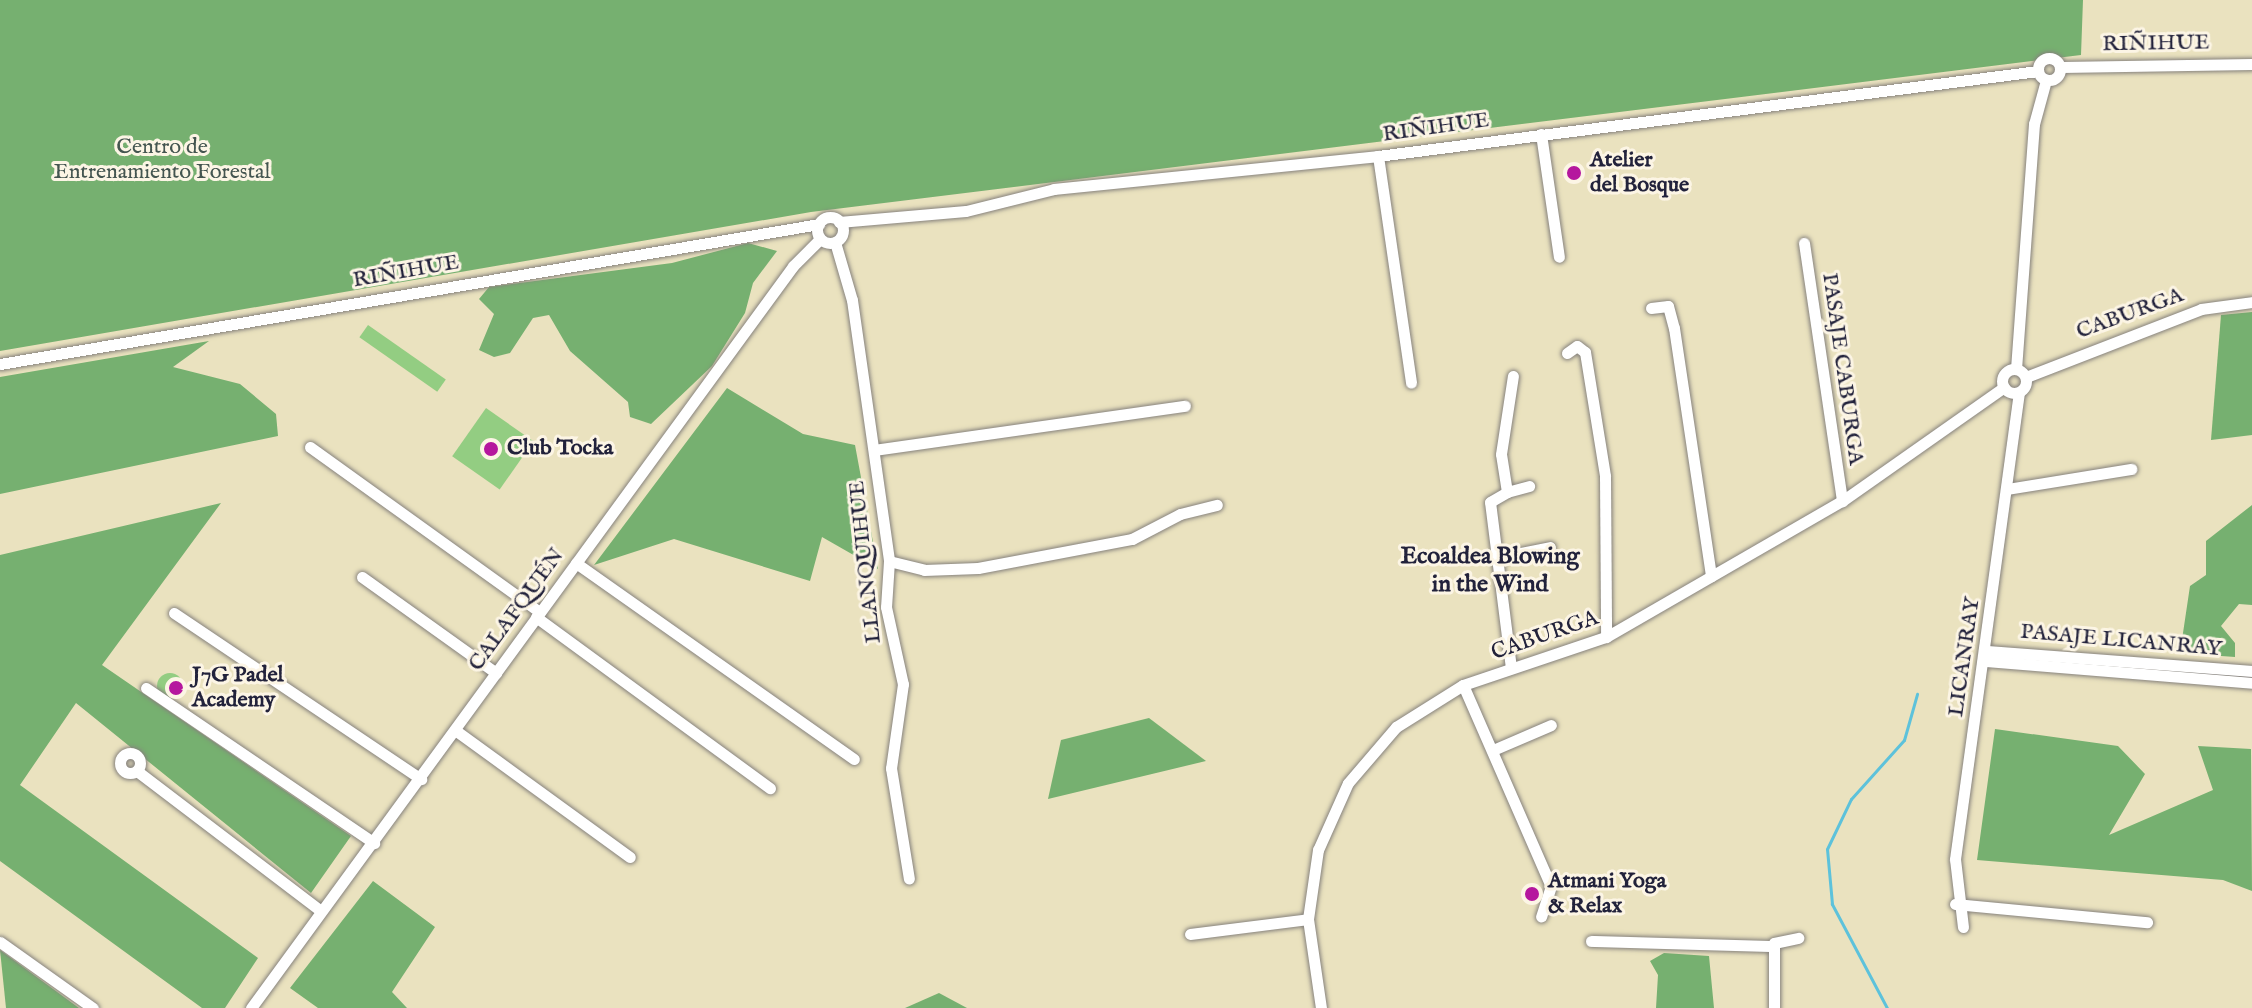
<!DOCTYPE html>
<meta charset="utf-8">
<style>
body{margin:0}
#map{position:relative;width:2252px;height:1008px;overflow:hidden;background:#eae2bf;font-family:"IM FELL English",serif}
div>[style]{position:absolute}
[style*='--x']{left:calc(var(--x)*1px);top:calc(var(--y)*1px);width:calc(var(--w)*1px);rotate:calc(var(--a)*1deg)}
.green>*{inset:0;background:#93cd82;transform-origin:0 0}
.round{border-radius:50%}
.forest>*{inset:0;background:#76b070}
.stream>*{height:3px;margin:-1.5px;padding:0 1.5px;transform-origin:1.5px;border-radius:1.5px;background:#5dc2db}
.roads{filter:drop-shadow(0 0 2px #86827d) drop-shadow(0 0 2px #86827d)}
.minor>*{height:11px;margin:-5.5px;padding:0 5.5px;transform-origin:5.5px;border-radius:5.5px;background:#fff}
.minor>.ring{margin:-5.5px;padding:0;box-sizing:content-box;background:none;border:11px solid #fff;border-radius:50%}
.dots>*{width:22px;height:22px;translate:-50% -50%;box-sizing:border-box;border:4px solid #fcf5e5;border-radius:50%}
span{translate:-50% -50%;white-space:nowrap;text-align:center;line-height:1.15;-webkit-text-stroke:6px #fcf5e5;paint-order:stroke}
.street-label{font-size:22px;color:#22223b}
.park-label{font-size:22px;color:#445550}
.poi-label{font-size:22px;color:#22223b;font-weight:700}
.left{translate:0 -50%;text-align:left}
.neighbourhood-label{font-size:24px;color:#22223b;font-weight:700}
</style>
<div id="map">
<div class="green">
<i style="left:368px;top:325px;width:95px;height:15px;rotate:35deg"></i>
<i style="left:486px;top:408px;width:58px;height:59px;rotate:35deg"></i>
<i class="round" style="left:157px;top:673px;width:26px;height:26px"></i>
</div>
<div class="forest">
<i style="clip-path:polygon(0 0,2083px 0,2081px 55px,811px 212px,0 351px)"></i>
<i style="clip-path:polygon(748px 243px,777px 251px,753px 283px,745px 313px,712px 366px,651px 424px,630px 417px,628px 402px,570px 351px,549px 315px,533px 318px,510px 353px,494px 357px,479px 350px,494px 314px,479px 299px,489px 287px,672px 263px)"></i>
<i style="clip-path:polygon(2252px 312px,2252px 435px,2211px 440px,2221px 315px)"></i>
<i style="clip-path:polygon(209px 341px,173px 367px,240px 384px,276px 414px,278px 436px,0 494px,0 377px)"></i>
<i style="clip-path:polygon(727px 388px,803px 434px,855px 445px,878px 569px,822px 537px,810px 581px,674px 539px,594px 565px)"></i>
<i style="clip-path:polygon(221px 503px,102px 665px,351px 836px,311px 893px,76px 703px,20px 785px,258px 958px,225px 1008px,202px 1008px,0 861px,0 555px)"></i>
<i style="clip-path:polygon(2252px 505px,2252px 605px,2239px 604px,2221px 626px,2235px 643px,2235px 657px,2180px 653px,2190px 586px,2206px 575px,2206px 541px)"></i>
<i style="clip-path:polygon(1149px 718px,1206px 761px,1048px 799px,1061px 740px)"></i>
<i style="clip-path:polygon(1995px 729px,2118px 746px,2145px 774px,2109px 835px,2213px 790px,2198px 746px,2251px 749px,2252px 891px,2223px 880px,1977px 860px)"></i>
<i style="clip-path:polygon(373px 881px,435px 927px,392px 992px,407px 1008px,318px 1008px,290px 988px)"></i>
<i style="clip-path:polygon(0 950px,79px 1008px,6px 1008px)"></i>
<i style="clip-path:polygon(1664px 953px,1709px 956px,1714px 1008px,1656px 1008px,1658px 975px,1650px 961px)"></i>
<i style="clip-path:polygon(939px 993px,967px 1008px,905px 1008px)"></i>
</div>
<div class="stream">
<i style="--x:1887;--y:1008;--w:118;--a:-117.9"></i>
<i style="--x:1832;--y:904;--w:55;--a:-95.2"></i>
<i style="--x:1827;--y:849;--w:55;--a:-64.4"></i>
<i style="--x:1851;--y:799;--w:79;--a:-48.1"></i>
<i style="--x:1904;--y:740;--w:48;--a:-74.2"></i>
</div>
<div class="roads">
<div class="minor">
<i class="ring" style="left:2038px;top:58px;width:11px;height:11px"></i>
<i style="--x:2061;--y:67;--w:191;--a:-0.9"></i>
<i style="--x:1541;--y:134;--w:124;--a:81.7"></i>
<i style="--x:1378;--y:156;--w:229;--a:81.7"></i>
<i class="ring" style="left:817px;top:217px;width:15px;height:15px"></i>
<i style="--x:839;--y:222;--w:127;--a:-5"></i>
<i style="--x:966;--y:211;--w:91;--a:-14"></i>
<i style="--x:1054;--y:189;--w:326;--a:-5.8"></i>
<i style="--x:1378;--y:156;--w:665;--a:-7.34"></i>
<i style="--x:835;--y:242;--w:60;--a:73.7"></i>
<i style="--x:852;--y:300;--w:264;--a:81.9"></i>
<i style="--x:889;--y:561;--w:46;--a:93.7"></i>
<i style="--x:886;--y:607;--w:79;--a:77.6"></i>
<i style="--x:903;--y:684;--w:85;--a:98.1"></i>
<i style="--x:891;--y:768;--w:112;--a:80.8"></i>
<i style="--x:1804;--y:243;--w:261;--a:81.6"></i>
<i style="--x:1651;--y:308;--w:17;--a:-7"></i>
<i style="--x:1668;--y:306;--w:23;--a:75"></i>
<i style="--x:1674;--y:328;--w:251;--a:81.5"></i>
<i style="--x:1567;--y:353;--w:12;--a:-35"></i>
<i style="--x:1577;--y:346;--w:10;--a:37"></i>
<i style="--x:1585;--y:352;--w:126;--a:80.8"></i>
<i style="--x:1605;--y:476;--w:161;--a:89.6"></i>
<i style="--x:0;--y:364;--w:831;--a:-9.7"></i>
<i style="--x:2016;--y:369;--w:246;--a:-85.8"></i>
<i style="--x:2034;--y:124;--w:46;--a:-74.7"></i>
<i class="ring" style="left:2002px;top:369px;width:13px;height:13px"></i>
<i style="--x:2026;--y:377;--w:188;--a:-21.2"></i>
<i style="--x:2201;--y:309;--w:51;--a:-7.8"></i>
<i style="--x:310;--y:447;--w:283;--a:35.7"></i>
<i style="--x:874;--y:450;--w:314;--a:-8.1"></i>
<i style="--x:2007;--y:489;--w:126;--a:-9.2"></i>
<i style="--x:1507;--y:492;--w:23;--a:-15"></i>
<i style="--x:1496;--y:558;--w:55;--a:-11.5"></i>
<i style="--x:889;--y:561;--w:36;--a:14"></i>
<i style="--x:924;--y:570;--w:54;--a:-2.1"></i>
<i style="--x:978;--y:568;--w:157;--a:-10.7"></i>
<i style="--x:1132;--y:539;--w:54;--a:-27.5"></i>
<i style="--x:1180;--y:514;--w:38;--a:-14"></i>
<i style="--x:576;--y:563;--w:340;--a:35.2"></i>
<i style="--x:362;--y:577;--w:165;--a:35.6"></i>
<i style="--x:174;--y:613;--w:298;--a:33.9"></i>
<i style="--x:536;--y:617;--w:290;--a:36.2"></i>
<i style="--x:1987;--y:651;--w:266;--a:4.3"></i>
<i style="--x:1986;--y:661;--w:267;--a:4.7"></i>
<i style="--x:1511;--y:668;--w:167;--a:-97.2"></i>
<i style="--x:1490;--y:502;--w:20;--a:-30"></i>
<i style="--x:1507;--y:492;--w:38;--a:-99"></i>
<i style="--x:1501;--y:454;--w:79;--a:-81.3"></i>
<i style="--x:1463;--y:685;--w:219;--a:66.4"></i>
<i style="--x:1551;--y:886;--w:32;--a:108"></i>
<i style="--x:146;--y:688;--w:276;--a:34.2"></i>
<i style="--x:455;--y:730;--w:216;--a:36"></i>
<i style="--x:1493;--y:750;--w:63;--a:-23.3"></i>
<i class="ring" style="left:120px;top:753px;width:9px;height:9px"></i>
<i style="--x:137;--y:771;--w:231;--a:37.3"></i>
<i style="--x:1955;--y:904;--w:193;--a:5.4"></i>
<i style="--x:1963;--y:927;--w:68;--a:-96.7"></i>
<i style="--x:1955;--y:859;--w:471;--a:-82.2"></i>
<i style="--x:1190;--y:934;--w:119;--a:-7.2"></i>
<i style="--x:1591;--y:941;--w:182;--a:1.6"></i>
<i style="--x:0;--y:942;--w:114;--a:35.4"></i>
<i style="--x:251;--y:1008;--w:919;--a:-53.85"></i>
<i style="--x:793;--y:266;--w:38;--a:-45"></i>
<i style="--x:1321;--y:1008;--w:90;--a:-98.3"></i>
<i style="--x:1308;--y:919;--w:70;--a:-81.8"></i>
<i style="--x:1318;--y:850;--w:73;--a:-65.9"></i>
<i style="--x:1348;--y:783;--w:74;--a:-49.4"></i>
<i style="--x:1396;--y:727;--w:79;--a:-32.1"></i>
<i style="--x:1463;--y:685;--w:151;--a:-18.6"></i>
<i style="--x:1606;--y:637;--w:272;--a:-30"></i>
<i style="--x:1842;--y:501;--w:198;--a:-35.1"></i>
<i style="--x:1774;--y:1008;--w:65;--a:-90"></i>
<i style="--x:1774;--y:943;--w:25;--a:-12"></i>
</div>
</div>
<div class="dots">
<i style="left:1574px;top:173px;background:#b5179e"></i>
<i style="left:491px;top:449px;background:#b5179e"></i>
<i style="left:176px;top:688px;background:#b5179e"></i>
<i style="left:1532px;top:894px;background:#b5179e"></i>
</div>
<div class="street-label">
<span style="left:2156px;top:44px;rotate:-1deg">RIÑIHUE</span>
<span style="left:1436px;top:128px;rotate:-8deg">RIÑIHUE</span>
<span style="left:406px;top:272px;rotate:-10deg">RIÑIHUE</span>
<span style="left:2130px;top:314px;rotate:-20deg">CABURGA</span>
<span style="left:1842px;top:369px;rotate:82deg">PASAJE CABURGA</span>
<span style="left:866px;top:562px;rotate:-96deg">LLANQUIHUE</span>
<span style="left:517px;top:610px;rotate:-54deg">CALAFQUÉN</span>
<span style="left:1545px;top:636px;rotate:-19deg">CABURGA</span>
<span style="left:2121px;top:641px;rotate:5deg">PASAJE LICANRAY</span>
<span style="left:1965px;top:657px;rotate:-82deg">LICANRAY</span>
</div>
<div class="park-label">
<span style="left:162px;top:160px">Centro de<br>Entrenamiento Forestal</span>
</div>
<div class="poi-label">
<span class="left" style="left:1590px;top:173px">Atelier<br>del Bosque</span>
<span class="left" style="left:507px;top:449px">Club Tocka</span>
<span class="left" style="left:192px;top:688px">J7G Padel<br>Academy</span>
<span class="left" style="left:1548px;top:894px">Atmani Yoga<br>&amp; Relax</span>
</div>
<div class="neighbourhood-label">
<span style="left:1490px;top:571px">Ecoaldea Blowing<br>in the Wind</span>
</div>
</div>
